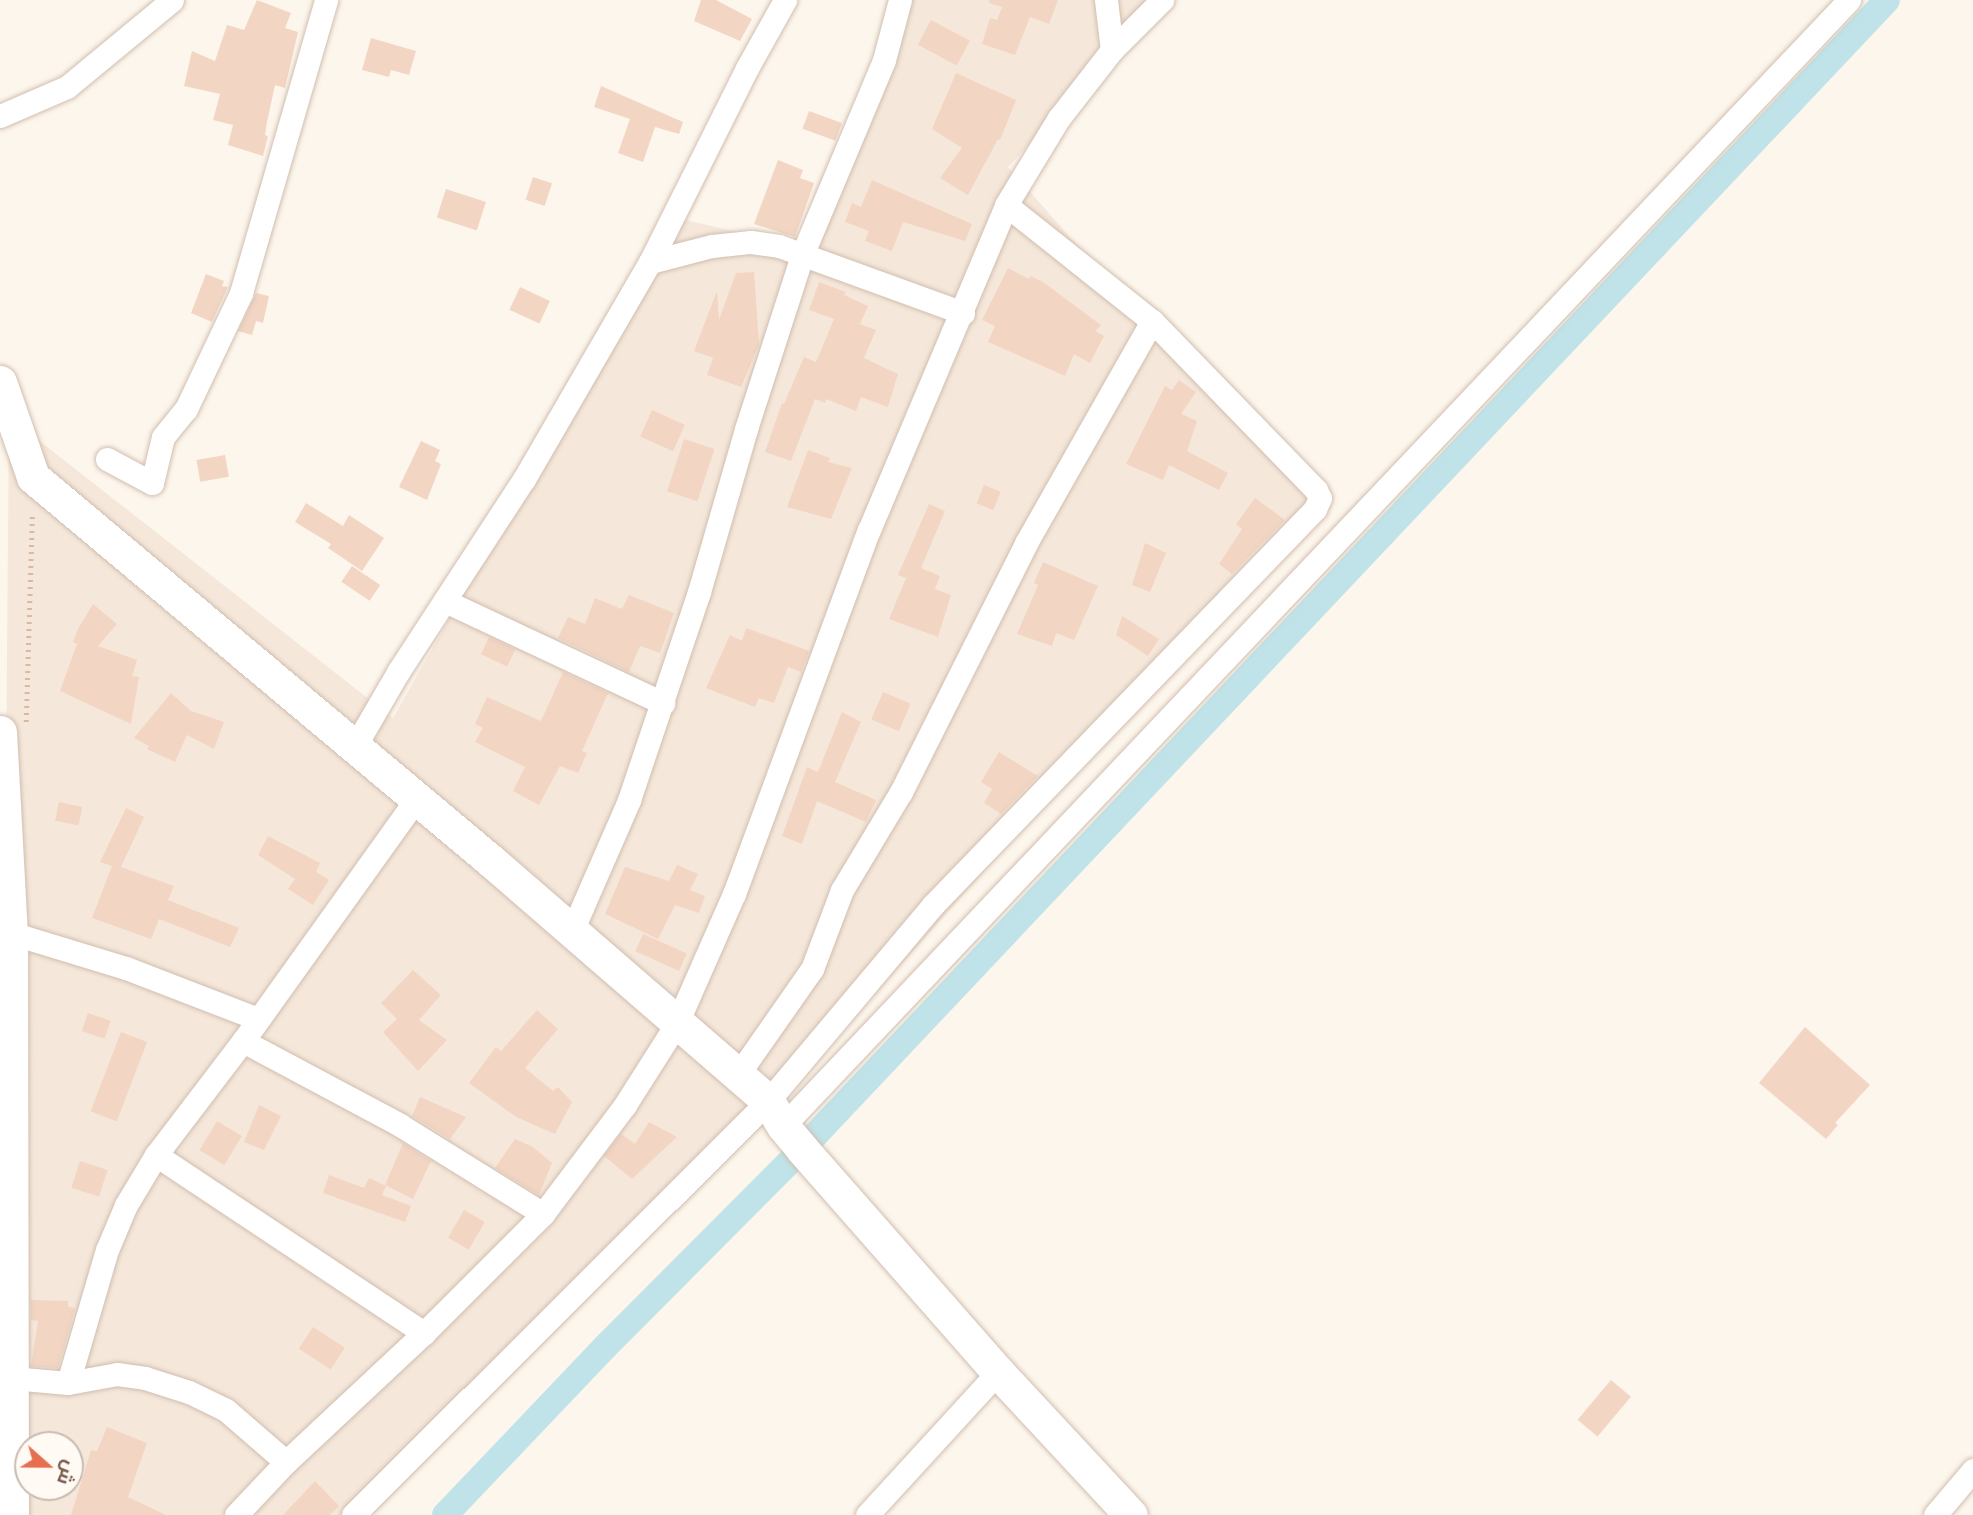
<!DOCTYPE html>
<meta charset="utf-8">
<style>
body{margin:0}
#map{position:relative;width:1973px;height:1515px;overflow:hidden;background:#fdf6ec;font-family:"Nunito Sans",Cairo,sans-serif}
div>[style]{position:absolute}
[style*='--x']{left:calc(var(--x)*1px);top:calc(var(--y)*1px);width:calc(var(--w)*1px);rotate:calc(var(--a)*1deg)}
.residential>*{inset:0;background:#f5e8da}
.canal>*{height:26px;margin:-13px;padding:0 13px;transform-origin:13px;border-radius:13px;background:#bfe3e8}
.building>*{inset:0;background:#f3d5c3;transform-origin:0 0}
.path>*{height:4.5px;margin-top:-2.25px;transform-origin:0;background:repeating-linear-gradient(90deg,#d9b8a5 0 2px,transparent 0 7px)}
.roads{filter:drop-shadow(0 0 2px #d1beb0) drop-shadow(0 0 2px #d1beb0)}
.street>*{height:23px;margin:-11.5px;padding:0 11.5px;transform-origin:11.5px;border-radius:11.5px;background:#fff}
.secondary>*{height:33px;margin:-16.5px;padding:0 16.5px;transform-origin:16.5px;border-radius:16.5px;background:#fff}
span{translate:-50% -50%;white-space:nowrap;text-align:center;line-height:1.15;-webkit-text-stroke:5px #fffaf3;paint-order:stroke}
.north{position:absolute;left:14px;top:1431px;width:70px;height:70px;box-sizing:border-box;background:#fffaf3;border:2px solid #cabbb1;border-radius:50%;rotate:111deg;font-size:19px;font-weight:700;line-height:28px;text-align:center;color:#7a5c4d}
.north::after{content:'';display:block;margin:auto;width:24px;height:32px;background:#e76f51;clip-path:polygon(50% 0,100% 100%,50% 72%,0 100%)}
</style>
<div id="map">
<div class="residential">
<i style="clip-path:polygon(evenodd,894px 0,1166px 0,1008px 167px,1069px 236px,1319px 496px,766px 1116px,368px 1515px,0 1515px,9px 417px,393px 718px,677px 218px,806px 248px,894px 0,28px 1445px,70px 1445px,70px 1487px,28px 1487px,28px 1445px)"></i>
</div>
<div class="canal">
<i style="--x:445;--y:1515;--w:232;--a:-46.4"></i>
<i style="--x:605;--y:1347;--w:279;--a:-45.1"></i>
<i style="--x:802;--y:1149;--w:1580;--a:-46.64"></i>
</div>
<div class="building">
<i style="clip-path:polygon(257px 0,291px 13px,285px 28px,298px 32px,285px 88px,275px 85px,267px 122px,265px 135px,268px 136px,263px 156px,228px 145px,233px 125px,213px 120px,220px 94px,184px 86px,192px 51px,215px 61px,227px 25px,244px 30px)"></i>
<i style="clip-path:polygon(701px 0,716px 0,752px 19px,740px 41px,694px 21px)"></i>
<i style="clip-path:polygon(989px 0,1058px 0,1049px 24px,1030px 17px,1015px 55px,982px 44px,990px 18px,997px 20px,1002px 7px,989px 3px)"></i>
<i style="left:931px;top:20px;width:44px;height:28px;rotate:28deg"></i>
<i style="clip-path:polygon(371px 38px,416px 51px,409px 75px,391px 70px,389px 77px,362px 70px)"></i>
<i style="clip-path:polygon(956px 73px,1016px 100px,1000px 140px,998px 139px,968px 195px,940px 178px,962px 148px,932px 129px)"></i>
<i style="clip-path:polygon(601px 86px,683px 122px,679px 134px,655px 127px,643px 162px,618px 153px,630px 119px,594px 107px)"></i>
<i style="left:809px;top:111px;width:35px;height:19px;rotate:20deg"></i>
<i style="clip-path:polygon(778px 160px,803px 170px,800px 178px,814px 183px,795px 237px,754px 224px)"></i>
<i style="left:533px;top:177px;width:20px;height:24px;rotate:18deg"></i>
<i style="clip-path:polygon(872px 180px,972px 224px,965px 241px,903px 222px,892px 251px,865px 241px,869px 231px,845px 222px,852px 203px,861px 207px)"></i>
<i style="left:446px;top:189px;width:42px;height:30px;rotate:18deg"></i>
<i style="clip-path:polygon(1008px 268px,1029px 279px,1030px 276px,1043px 282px,1101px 325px,1095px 331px,1104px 336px,1090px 363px,1074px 354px,1065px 376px,988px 342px,995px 326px,982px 320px)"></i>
<i style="clip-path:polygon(754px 272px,759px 344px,741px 387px,707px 375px,713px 358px,694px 351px,717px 291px,719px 320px,736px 273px)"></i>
<i style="clip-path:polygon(206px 274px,224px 281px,222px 286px,228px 287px,212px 322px,191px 313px)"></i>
<i style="clip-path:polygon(819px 282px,846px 292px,844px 295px,868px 306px,860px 324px,876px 330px,864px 358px,898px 374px,888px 407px,861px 397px,856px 411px,826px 399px,825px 403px,815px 399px,791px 461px,765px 452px,782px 403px,784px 404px,804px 357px,816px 362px,834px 319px,809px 310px)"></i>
<i style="left:520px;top:287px;width:33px;height:25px;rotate:25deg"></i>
<i style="clip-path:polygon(256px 293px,269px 296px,263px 323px,256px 321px,252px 335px,238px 331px)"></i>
<i style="clip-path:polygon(1179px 380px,1196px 392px,1181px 414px,1197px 421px,1187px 451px,1228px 473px,1219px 490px,1169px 465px,1163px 480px,1126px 464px,1165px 386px,1172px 390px)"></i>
<i style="left:652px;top:410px;width:36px;height:29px;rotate:24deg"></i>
<i style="left:684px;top:439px;width:32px;height:55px;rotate:18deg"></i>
<i style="clip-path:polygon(421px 441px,440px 450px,435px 461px,441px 464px,427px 500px,399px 487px)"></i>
<i style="clip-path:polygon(808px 450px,830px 458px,828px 462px,852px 468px,831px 519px,787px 507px)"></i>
<i style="left:225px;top:455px;width:22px;height:29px;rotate:80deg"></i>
<i style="left:984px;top:485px;width:18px;height:20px;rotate:22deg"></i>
<i style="clip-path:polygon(1255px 498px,1285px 520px,1232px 574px,1219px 564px,1242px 529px,1236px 524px)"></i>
<i style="clip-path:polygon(306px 503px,343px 526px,349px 515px,384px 538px,362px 571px,328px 548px,331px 544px,295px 522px)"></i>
<i style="clip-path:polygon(929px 504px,945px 511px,921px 568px,940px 576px,935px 589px,951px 595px,938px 637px,889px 619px,906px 578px,898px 575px)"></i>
<i style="clip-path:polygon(1145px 543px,1166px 553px,1150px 592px,1132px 585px)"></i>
<i style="clip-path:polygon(1043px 562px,1098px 586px,1074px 640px,1056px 633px,1052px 646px,1017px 634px,1038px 585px,1034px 583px)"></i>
<i style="left:352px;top:566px;width:34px;height:19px;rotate:34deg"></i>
<i style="clip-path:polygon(629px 595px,674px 613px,660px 653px,640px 646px,629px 672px,558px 638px,568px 617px,585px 624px,595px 598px,622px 609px)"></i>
<i style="clip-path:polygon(93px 604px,117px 624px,98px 646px,137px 660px,132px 676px,139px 677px,131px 724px,60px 691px,77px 644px,73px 642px,79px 627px)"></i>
<i style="clip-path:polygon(1122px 616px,1159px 639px,1148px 656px,1116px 635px)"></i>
<i style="clip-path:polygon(746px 628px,809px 651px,801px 672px,788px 667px,774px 703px,759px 698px,755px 707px,706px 688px,730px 635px,742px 641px)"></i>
<i style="left:489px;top:637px;width:29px;height:19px;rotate:25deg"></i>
<i style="clip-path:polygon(563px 672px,608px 693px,582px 751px,587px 753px,578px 773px,560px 766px,539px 805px,513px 791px,525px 767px,475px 742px,483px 728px,475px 724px,487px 697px,541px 721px)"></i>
<i style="left:883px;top:692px;width:30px;height:30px;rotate:23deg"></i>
<i style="clip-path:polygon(171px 693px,191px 711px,224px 722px,214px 749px,187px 735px,175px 762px,147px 749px,149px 746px,134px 738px)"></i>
<i style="clip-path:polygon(842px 712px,861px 722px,835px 782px,876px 800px,866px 822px,817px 801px,802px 844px,782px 836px,807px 767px,818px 772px)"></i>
<i style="clip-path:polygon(999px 752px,1038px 776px,1001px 814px,984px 803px,992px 789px,981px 782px)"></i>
<i style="left:59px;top:802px;width:24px;height:19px;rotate:12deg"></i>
<i style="clip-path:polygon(126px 808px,144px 817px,121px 867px,174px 886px,168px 900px,239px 928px,230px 947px,159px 919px,151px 939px,92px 918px,112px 866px,100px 862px)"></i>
<i style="clip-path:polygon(268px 836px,320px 863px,316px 872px,329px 880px,313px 905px,288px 889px,295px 879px,258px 855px)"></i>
<i style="clip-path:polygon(677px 865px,698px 874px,690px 890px,705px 896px,699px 913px,675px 905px,658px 939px,605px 914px,625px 867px,669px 881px)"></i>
<i style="left:643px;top:934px;width:48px;height:19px;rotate:24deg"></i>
<i style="clip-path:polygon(413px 970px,441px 995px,419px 1020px,447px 1040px,418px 1071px,383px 1032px,397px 1019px,381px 1003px)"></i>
<i style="clip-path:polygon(537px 1010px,558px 1029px,525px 1068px,553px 1091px,558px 1087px,572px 1102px,555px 1134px,516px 1117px,469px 1083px,496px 1047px,501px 1051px)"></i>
<i style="left:88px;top:1013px;width:24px;height:19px;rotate:19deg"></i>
<i style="clip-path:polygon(1805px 1027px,1870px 1085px,1835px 1123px,1838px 1125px,1826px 1139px,1759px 1083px)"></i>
<i style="left:121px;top:1032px;width:28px;height:85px;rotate:21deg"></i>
<i style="clip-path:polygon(420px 1097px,466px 1117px,450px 1139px,412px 1116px)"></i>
<i style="clip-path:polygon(259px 1105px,281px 1116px,264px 1150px,244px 1142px)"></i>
<i style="left:217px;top:1121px;width:29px;height:34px;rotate:31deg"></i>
<i style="clip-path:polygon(649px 1122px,677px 1137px,632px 1179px,604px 1156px,621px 1134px,635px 1144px)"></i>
<i style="clip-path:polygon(515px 1139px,533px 1147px,552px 1163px,539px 1195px,495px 1168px)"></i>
<i style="clip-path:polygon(403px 1143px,431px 1161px,413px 1199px,385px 1185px)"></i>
<i style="left:80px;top:1161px;width:29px;height:28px;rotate:18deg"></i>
<i style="clip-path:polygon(329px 1175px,364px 1188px,369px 1178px,386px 1186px,382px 1195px,411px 1206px,405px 1222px,323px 1193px)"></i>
<i style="left:464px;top:1210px;width:24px;height:32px;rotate:30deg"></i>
<i style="clip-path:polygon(31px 1300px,68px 1301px,68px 1306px,75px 1309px,58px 1368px,31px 1366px,38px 1321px,31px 1320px)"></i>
<i style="left:313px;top:1327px;width:38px;height:26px;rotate:33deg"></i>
<i style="left:1611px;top:1380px;width:26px;height:52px;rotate:40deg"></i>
<i style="clip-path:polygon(107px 1427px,147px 1443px,128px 1497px,166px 1515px,71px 1515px,91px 1450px,97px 1451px)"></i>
<i style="clip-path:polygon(315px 1481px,339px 1506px,330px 1515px,283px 1515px)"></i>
</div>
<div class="path">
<i style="--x:26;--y:722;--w:208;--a:-88.3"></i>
</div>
<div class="roads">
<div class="street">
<i style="--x:1106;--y:0;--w:50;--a:83.2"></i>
<i style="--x:0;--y:116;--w:73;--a:-23.4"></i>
<i style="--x:67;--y:87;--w:136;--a:-39.6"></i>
<i style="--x:650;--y:262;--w:64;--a:-14.5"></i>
<i style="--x:712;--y:246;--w:39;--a:-6"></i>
<i style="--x:751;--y:242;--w:28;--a:8"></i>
<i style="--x:779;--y:246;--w:196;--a:20"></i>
<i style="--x:107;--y:459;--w:51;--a:28.1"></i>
<i style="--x:152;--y:483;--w:47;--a:-76.6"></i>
<i style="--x:163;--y:437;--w:36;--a:-51"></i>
<i style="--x:186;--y:409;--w:128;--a:-64.6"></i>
<i style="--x:241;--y:293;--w:305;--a:-73.8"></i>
<i style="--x:445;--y:601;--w:241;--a:25.1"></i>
<i style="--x:355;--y:746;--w:86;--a:-59.8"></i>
<i style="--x:398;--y:672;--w:230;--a:-56.9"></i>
<i style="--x:524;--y:479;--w:251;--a:-59.9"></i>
<i style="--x:650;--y:262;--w:217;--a:-63.4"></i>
<i style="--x:747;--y:68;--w:78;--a:-60.8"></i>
<i style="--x:11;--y:933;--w:120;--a:16.9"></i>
<i style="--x:126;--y:968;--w:142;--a:21.1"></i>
<i style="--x:571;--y:933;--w:145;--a:-66.4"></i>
<i style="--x:629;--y:800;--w:219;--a:-71.4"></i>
<i style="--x:699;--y:592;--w:170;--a:-73.9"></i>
<i style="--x:746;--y:429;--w:185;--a:-72.1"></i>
<i style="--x:803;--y:253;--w:209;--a:-67.2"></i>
<i style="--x:884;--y:60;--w:62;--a:-75.1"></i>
<i style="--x:243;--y:1041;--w:178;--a:28.1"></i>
<i style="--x:400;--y:1125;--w:168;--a:31.9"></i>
<i style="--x:737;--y:1076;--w:131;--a:-55"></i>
<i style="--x:812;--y:969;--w:85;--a:-69.2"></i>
<i style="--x:842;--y:890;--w:114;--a:-59"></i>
<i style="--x:901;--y:792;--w:279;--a:-63.3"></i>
<i style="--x:1026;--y:543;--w:255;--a:-60.4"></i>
<i style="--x:783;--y:1126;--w:1551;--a:-46.57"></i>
<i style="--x:156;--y:1155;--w:322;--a:33.6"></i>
<i style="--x:12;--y:1378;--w:56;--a:5.1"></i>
<i style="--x:68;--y:1383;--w:139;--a:-73.7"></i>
<i style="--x:107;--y:1250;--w:49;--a:-67.1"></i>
<i style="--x:126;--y:1205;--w:58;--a:-59"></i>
<i style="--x:156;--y:1155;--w:143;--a:-52.7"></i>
<i style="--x:243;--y:1041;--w:297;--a:-54.4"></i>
<i style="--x:68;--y:1383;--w:50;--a:-10.4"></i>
<i style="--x:117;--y:1374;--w:28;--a:8"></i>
<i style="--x:145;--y:1378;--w:46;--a:17.7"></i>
<i style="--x:189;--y:1392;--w:41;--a:25.9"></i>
<i style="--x:226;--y:1410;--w:79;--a:40.9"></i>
<i style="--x:236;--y:1515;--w:73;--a:-46.7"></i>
<i style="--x:286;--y:1462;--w:189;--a:-43.1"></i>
<i style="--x:424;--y:1333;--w:168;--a:-45"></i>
<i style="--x:543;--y:1214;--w:136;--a:-53"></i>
<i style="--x:625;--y:1105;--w:97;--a:-57.6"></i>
<i style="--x:677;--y:1023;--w:141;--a:-66.2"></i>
<i style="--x:734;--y:894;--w:388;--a:-69.7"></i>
<i style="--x:869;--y:530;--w:353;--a:-67.1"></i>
<i style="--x:1006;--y:205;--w:102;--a:-58.7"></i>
<i style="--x:1059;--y:118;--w:86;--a:-52.1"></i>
<i style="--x:1112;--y:50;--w:71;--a:-45"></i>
<i style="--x:353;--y:1515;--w:586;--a:-44.93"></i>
<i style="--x:768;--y:1101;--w:255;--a:-49.9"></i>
<i style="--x:932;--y:906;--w:552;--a:-46.03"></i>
<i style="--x:1315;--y:509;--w:12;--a:-66"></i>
<i style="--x:1320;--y:498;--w:9;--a:-117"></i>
<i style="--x:1316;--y:490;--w:235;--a:-134.1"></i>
<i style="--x:1152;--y:321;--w:186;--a:-141.5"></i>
<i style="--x:867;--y:1515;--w:194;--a:-47.5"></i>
<i style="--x:1935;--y:1515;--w:59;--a:-49.8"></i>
</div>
<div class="secondary">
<i style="--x:0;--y:382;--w:101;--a:70.8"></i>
<i style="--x:33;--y:477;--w:596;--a:39.97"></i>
<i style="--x:490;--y:860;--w:368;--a:40.9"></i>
<i style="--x:768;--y:1101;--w:29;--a:59"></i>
<i style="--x:783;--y:1126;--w:30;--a:50"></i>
<i style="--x:802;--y:1149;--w:297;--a:48.7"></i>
<i style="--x:998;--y:1372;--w:195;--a:47.1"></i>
<i style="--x:0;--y:732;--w:201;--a:86.9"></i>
<i style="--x:11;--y:933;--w:582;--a:89.9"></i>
</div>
</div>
<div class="north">ش</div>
</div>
